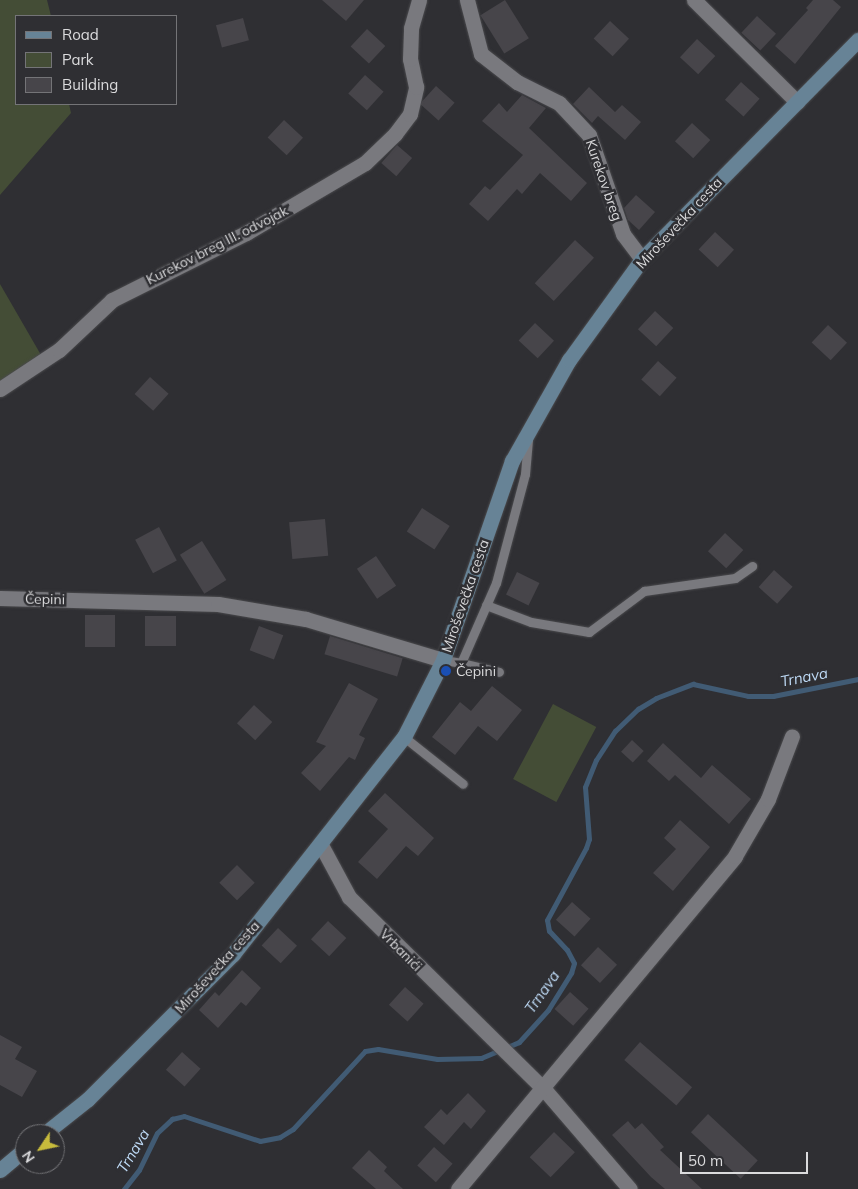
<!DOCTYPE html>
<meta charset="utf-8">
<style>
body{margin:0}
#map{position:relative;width:858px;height:1189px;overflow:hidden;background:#2f2f33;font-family:Mulish,sans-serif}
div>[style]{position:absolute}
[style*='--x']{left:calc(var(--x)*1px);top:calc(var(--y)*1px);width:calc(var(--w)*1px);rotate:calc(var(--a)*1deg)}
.green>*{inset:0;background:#444d36;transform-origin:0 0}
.stream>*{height:5px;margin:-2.5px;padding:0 2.5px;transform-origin:2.5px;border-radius:2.5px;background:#415b74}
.building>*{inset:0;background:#47454a;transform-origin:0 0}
.roads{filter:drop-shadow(0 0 1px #4a4a4d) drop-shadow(0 0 1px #4a4a4d)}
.lane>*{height:9px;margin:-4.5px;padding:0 4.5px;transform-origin:4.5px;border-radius:4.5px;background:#79797e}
.street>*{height:15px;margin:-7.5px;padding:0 7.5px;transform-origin:7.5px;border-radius:7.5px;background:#79797e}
.secondary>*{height:15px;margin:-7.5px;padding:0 7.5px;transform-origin:7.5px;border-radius:7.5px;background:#678396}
.dots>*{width:14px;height:14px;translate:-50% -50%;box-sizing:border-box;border:2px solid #2f2f33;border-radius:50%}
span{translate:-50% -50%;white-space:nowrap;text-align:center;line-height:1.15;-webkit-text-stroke:5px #2f2f33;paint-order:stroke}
.street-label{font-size:14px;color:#dbdbdd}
.poi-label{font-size:14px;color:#dbdbdd}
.left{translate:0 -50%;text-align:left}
.water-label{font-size:15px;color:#bedaf6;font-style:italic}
.legend{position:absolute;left:15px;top:15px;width:162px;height:90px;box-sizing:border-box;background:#2f2f33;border:1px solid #747477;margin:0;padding:6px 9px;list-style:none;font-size:15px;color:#dbdbdd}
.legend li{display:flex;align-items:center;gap:10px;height:25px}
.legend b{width:25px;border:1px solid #747477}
.north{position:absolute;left:15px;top:1124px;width:50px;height:50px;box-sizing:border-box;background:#2f2f33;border:1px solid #747477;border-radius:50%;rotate:236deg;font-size:14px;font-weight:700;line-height:20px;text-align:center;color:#dbdbdd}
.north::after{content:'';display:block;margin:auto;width:18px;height:22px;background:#c7bb3c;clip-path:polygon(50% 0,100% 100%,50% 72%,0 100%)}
.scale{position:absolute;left:680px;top:1152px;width:128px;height:22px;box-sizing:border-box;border:2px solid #dbdbdd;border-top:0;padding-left:6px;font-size:15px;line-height:18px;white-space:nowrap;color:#dbdbdd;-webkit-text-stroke:4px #2f2f33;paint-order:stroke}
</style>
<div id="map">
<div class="green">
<i style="clip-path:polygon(0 0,47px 0,51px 16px,16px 16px,16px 104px,69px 104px,71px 113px,0 195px)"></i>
<i style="clip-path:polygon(0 284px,41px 355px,0 382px)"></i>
<i style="left:553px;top:704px;width:49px;height:85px;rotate:28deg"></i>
</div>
<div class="stream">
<i style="--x:124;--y:1189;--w:24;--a:-52"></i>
<i style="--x:139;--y:1170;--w:41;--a:-64.1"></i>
<i style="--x:157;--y:1133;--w:21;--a:-43"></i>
<i style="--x:172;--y:1119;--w:12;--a:-14"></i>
<i style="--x:184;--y:1116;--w:80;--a:18.2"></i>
<i style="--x:260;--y:1141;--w:20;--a:-11"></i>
<i style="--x:280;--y:1137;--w:15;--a:-32"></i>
<i style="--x:293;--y:1129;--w:106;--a:-47.3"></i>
<i style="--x:365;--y:1051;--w:13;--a:-9"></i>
<i style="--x:378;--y:1049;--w:60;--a:9.6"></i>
<i style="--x:437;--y:1059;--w:44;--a:-1.3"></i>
<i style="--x:481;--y:1058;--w:41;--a:-22.8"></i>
<i style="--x:519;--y:1042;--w:43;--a:-47.8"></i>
<i style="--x:548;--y:1010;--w:44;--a:-58.1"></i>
<i style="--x:571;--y:973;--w:10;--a:-73"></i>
<i style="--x:574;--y:963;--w:15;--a:-118"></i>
<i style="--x:567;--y:950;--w:26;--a:-133"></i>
<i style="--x:549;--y:931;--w:11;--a:-100"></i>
<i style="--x:547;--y:920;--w:82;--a:-61.6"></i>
<i style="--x:586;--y:848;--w:9;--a:-72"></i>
<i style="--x:589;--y:839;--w:52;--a:-94.4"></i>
<i style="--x:585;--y:787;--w:29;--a:-68"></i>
<i style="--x:596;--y:760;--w:35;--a:-57"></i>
<i style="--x:615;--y:731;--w:32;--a:-44"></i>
<i style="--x:638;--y:709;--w:21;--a:-31"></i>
<i style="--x:656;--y:698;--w:40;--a:-21"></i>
<i style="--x:693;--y:684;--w:56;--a:12.3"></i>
<i style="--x:748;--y:696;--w:25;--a:0"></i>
<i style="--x:773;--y:696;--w:87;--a:-11.3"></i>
</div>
<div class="building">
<i style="clip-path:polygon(322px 0,364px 0,346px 21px)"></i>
<i style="left:505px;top:0;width:45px;height:29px;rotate:58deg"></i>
<i style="clip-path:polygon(813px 0,833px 0,841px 7px,795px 64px,775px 46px,808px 10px,806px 8px)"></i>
<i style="left:757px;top:16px;width:26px;height:23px;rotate:43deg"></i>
<i style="left:243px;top:18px;width:23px;height:28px;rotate:75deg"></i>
<i style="left:610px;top:21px;width:26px;height:24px;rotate:43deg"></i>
<i style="left:367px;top:29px;width:25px;height:24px;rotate:43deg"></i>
<i style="left:697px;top:39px;width:25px;height:25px;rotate:43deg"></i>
<i style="left:365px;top:75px;width:25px;height:25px;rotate:42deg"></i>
<i style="left:741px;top:82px;width:25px;height:24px;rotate:42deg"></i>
<i style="left:436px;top:86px;width:25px;height:24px;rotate:42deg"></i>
<i style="clip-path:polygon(589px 87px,615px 112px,622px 105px,641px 122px,625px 140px,598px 116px,592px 123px,573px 104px)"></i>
<i style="clip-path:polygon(522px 95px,546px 108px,529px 128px,587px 183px,571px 201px,540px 173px,522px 194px,517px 189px,488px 221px,469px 204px,485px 186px,490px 190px,523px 155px,482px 121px,499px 103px,507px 112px)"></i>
<i style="left:284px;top:120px;width:26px;height:24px;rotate:43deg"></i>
<i style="left:692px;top:123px;width:25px;height:25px;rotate:43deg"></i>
<i style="left:397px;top:145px;width:20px;height:24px;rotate:41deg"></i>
<i style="clip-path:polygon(636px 195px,655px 212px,639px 230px,628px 220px,624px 208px)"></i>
<i style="left:715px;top:232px;width:26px;height:24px;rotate:43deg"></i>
<i style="left:575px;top:240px;width:26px;height:59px;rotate:43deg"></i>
<i style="left:655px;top:311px;width:25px;height:25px;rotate:43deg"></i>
<i style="left:535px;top:323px;width:26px;height:24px;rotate:43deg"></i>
<i style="left:828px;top:325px;width:26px;height:24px;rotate:43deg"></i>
<i style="left:658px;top:361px;width:25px;height:25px;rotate:42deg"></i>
<i style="left:150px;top:377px;width:25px;height:23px;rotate:42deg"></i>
<i style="left:422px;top:508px;width:33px;height:28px;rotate:33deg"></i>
<i style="left:325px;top:519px;width:37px;height:36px;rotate:85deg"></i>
<i style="left:159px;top:527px;width:38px;height:27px;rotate:62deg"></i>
<i style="left:725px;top:533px;width:25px;height:25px;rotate:43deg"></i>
<i style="left:202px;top:541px;width:46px;height:26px;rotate:58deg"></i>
<i style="left:376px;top:556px;width:36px;height:23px;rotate:56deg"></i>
<i style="left:774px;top:570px;width:25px;height:23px;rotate:42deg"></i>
<i style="left:517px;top:572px;width:25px;height:25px;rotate:26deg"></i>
<i style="left:115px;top:615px;width:32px;height:30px;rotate:90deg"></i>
<i style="left:176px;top:616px;width:30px;height:31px;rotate:90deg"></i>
<i style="left:259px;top:626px;width:26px;height:26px;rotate:21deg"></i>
<i style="left:330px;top:636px;width:76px;height:19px;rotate:17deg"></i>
<i style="clip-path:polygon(349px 683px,378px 699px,359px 735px,365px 738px,355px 760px,349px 757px,320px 791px,301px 773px,326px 746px,316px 742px)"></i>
<i style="clip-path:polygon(492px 686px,522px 710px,497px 741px,478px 726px,455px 755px,432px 737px,460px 702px,471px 711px)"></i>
<i style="left:254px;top:705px;width:25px;height:25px;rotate:43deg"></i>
<i style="left:632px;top:740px;width:16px;height:16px;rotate:43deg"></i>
<i style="clip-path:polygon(663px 743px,701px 778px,712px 765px,751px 799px,729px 824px,675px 775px,669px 781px,647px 761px)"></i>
<i style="clip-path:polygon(385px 793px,434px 838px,418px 856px,406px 846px,377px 879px,358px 862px,388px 829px,368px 811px)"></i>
<i style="clip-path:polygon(680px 820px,710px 847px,673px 891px,653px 873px,676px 849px,664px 838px)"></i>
<i style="left:237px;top:865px;width:25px;height:25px;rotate:45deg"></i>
<i style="left:572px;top:902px;width:25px;height:24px;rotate:42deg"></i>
<i style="left:328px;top:921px;width:25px;height:25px;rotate:43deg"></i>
<i style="left:278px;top:928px;width:26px;height:24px;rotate:43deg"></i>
<i style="left:598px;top:947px;width:26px;height:25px;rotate:43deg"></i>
<i style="clip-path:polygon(242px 970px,261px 988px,246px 1006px,241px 1002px,218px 1028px,199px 1010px,215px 992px,219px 996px)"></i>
<i style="left:405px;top:987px;width:25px;height:24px;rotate:42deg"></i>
<i style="left:570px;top:992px;width:25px;height:23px;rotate:42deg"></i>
<i style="clip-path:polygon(0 1035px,22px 1047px,15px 1059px,37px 1071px,22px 1097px,0 1085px)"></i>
<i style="left:640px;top:1042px;width:69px;height:24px;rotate:41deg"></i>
<i style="left:182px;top:1052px;width:25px;height:24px;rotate:42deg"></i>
<i style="clip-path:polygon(468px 1093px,486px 1111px,471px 1129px,464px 1122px,444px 1145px,424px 1127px,441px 1109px,447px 1115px)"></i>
<i style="left:708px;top:1114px;width:68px;height:25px;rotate:43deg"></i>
<i style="clip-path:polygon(628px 1121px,635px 1129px,642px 1123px,664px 1147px,660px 1150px,702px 1189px,665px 1189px,651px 1177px,612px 1135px)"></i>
<i style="left:554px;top:1132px;width:29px;height:35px;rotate:44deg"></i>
<i style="left:434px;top:1147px;width:25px;height:25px;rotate:42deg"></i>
<i style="clip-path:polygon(369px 1150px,387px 1167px,384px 1171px,403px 1189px,376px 1189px,352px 1168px)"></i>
</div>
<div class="roads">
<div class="lane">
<i style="--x:486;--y:605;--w:48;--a:20.7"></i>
<i style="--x:531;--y:622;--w:59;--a:9.8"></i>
<i style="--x:589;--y:632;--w:69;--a:-36.7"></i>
<i style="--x:644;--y:591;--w:92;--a:-8.1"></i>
<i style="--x:735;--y:578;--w:21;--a:-35"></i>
<i style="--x:443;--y:660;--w:18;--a:9"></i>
<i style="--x:461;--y:663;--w:87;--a:-66.4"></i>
<i style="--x:496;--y:583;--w:113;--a:-75.1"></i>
<i style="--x:525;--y:474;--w:36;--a:-85"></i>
<i style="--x:461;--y:663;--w:39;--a:13"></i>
<i style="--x:404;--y:737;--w:75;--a:38.5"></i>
</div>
<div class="street">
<i style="--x:467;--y:0;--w:56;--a:75.5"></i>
<i style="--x:481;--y:54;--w:46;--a:37.9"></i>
<i style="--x:517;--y:82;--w:47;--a:26.6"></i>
<i style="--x:559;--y:103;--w:44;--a:46.8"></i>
<i style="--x:589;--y:135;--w:105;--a:71"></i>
<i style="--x:623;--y:234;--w:31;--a:53"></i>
<i style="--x:694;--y:0;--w:145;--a:44.7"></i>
<i style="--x:0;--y:389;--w:71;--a:-33.5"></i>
<i style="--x:59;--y:350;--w:73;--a:-43.3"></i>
<i style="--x:112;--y:300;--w:150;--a:-26.6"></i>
<i style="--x:246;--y:233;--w:138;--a:-30.5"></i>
<i style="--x:365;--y:163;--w:42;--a:-44"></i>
<i style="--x:395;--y:134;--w:25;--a:-53"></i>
<i style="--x:410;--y:114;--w:28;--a:-77"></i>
<i style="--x:416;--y:87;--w:29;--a:-102"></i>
<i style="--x:410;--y:59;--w:31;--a:-88"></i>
<i style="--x:411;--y:28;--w:29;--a:-74"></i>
<i style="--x:0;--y:598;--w:218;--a:1.6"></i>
<i style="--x:218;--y:604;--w:89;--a:9.7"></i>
<i style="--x:306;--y:619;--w:143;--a:16.7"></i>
<i style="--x:321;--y:845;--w:59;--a:61.7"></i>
<i style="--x:349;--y:897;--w:272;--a:44.6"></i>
<i style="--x:543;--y:1088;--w:133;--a:49.3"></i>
<i style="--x:458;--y:1189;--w:433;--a:-50.2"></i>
<i style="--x:735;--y:856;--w:66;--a:-59.9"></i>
<i style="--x:768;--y:799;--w:67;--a:-69.1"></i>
</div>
<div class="secondary">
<i style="--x:44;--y:1134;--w:56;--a:-38.5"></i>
<i style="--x:88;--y:1099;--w:205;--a:-45"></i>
<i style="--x:233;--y:954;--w:276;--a:-51.8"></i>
<i style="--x:404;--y:737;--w:86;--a:-63.1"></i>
<i style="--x:443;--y:660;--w:211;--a:-70.9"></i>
<i style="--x:512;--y:461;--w:116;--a:-60.6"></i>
<i style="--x:569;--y:360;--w:125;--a:-54.1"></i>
<i style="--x:642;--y:259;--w:308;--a:-45.4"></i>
<i style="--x:0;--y:1170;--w:33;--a:-40"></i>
</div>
</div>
<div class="dots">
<i style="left:446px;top:671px;background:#1a4fb4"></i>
</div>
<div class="street-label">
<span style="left:604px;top:180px;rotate:71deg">Kurekov breg</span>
<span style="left:679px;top:223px;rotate:-47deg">Miroševečka cesta</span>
<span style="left:217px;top:245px;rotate:-27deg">Kurekov breg III. odvojak</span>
<span style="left:465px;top:596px;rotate:-71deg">Miroševečka cesta</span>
<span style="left:45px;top:599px;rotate:1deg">Čepini</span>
<span style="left:401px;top:950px;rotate:45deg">Vrbanići</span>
<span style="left:217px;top:967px;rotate:-48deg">Miroševečka cesta</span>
</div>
<div class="poi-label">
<span class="left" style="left:456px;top:671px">Čepini</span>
</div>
<div class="water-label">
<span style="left:804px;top:677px;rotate:-11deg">Trnava</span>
<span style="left:542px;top:992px;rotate:-55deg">Trnava</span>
<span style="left:133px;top:1151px;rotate:-59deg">Trnava</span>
</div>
<ul class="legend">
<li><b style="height:6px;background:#678396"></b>Road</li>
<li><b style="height:14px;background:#444d36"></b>Park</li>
<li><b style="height:14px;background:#47454a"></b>Building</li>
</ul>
<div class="north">N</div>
<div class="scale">50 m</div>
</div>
